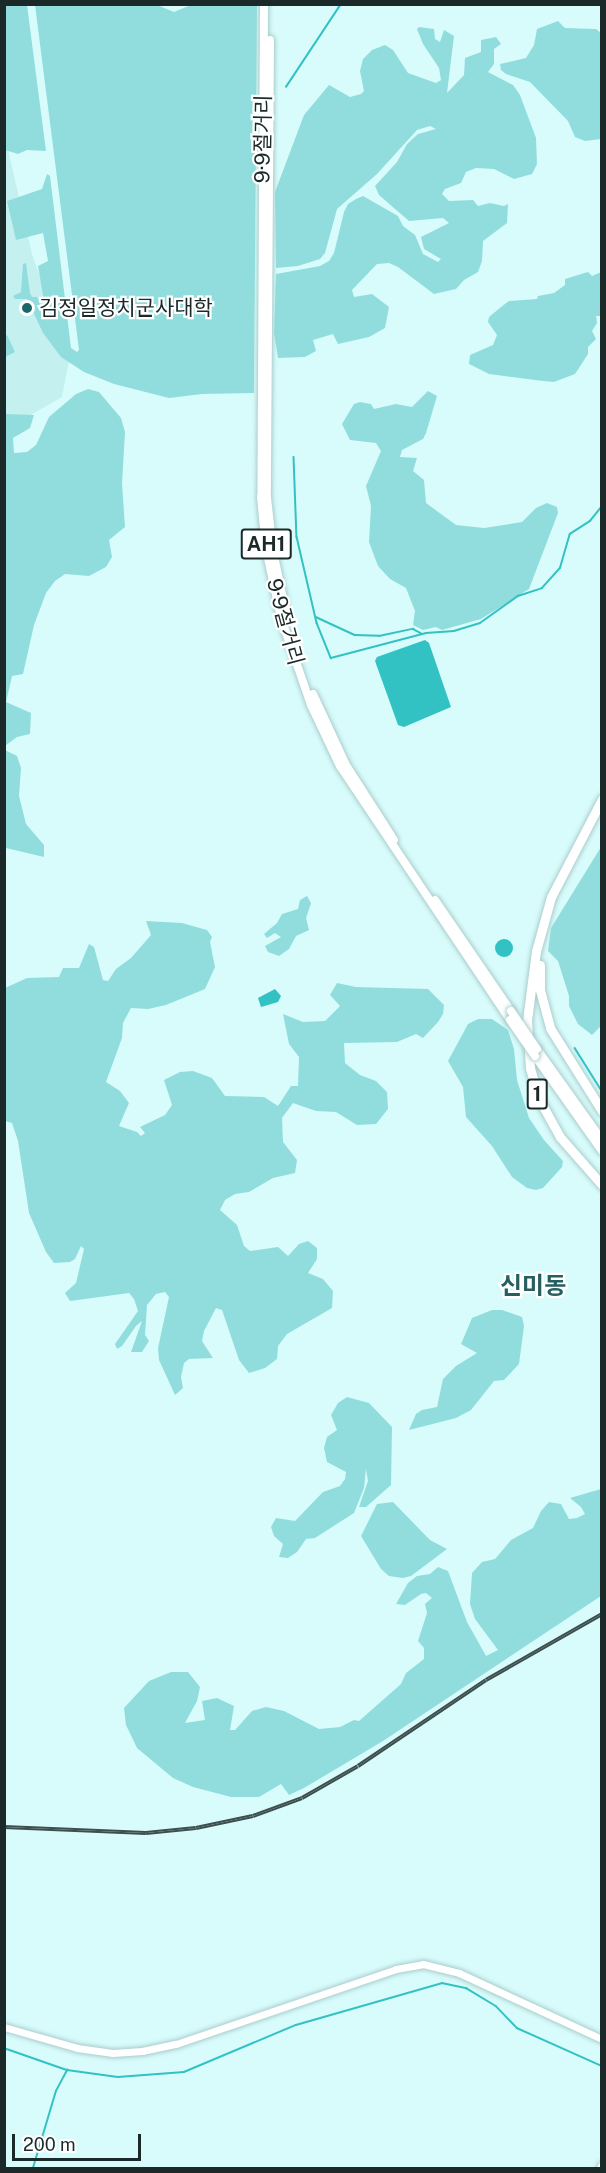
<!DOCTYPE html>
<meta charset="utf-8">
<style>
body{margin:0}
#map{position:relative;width:606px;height:2173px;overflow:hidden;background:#d8fcfb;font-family:"Public Sans","Noto Sans KR",sans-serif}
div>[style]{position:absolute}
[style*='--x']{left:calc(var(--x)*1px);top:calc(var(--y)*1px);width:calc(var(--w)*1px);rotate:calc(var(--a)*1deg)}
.built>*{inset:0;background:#c4f0f0}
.green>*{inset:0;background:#91dddd}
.water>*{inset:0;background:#32c2c3}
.round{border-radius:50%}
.stream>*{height:1.5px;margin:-0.75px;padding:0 0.75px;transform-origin:0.75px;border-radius:0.75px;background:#32c2c3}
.roads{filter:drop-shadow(0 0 2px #aacdcc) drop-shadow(0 0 2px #aacdcc)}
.secondary>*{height:7px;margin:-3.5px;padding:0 3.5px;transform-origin:3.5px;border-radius:3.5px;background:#fff}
.trunk>*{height:8px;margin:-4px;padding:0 4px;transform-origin:4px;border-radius:4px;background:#fff}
.motorway>*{height:9px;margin:-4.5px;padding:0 4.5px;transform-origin:4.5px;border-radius:4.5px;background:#fff}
.rail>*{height:4px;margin-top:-2px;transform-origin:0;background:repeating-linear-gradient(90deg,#fff 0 4.5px,#3c4e4e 0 9px);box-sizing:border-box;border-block:2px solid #3c4e4e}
.bridges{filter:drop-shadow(0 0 2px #aacdcc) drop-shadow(0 0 2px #aacdcc)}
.trunk-bridge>*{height:8px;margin:-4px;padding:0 4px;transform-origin:4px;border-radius:4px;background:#fff}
.dots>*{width:16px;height:16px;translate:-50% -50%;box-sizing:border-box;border:3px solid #fff;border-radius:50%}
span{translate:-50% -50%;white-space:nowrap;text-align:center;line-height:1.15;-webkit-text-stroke:4.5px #fff;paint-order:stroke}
.shield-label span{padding:2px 4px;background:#fff;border:2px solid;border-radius:4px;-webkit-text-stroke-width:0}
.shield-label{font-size:20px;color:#1b2929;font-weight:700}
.street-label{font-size:21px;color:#1b2929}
.poi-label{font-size:21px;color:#1b2929}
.left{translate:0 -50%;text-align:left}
.quarter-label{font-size:24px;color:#255f5f;font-weight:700}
.frame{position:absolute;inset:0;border:6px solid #1b2929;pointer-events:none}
.scale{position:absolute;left:12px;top:2134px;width:129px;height:27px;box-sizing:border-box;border:3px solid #1b2929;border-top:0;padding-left:8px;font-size:18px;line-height:21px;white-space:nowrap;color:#1b2929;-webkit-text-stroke:4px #fff;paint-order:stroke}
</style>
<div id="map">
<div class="built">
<i style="clip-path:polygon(4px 132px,32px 254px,69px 361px,62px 397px,27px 417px,5px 418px)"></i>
</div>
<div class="green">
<i style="clip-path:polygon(5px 4px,27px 5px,46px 151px,27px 150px,18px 154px,5px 150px)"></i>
<i style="clip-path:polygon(35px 5px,157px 5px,174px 12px,191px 5px,257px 5px,254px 393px,202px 394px,169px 398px,114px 384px,84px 372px,61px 357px,43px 333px,27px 299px,15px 299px,13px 296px,21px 292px,23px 264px,26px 263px,30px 293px,32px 297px,37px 297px,44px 314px,45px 307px,38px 266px,48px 261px,43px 233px,16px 240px,7px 201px,42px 189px,47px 174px,50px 176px,71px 348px,77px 352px,79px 350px)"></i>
<i style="clip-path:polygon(558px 21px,565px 28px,596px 29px,601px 33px,601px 139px,585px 141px,575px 137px,568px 121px,530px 82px,506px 74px,501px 70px,500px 64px,526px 58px,534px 45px,537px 29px)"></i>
<i style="clip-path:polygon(419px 27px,434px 29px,435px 39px,440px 42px,444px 30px,454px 36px,447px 93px,464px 75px,465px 58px,481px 52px,481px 40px,496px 37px,501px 44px,494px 49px,494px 64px,488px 72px,513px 85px,520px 95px,536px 138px,537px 164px,532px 174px,514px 179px,494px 169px,476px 168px,466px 172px,461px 183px,445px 189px,442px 194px,449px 201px,473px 200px,478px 206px,490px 203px,504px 206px,508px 204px,507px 223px,483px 241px,482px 261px,478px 272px,464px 280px,456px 289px,434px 294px,398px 267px,389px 263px,377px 264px,352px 290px,354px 297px,372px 294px,389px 307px,385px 328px,369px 337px,338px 344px,333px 334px,313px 340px,316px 351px,305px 357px,278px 358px,274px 333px,276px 274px,320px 266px,329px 261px,334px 253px,344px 212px,348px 204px,356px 199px,363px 196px,398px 216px,403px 226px,415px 235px,423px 254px,438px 262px,441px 259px,424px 249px,421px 237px,449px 223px,443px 218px,409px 221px,379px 195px,375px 186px,397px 162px,407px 144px,418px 134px,436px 129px,430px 126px,417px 130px,377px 174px,337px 209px,325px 253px,320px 259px,298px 266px,276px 268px,275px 192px,304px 115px,329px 85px,350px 97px,361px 94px,364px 91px,360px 71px,363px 59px,372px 50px,385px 45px,393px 50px,408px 73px,436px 83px,441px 80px,439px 68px,423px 44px,417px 29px)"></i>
<i style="clip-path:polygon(588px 272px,592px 276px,601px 272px,601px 316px,596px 316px,597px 323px,592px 331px,596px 339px,588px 347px,588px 354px,575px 374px,554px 382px,543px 381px,489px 374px,469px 364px,470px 355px,493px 345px,497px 335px,488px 322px,489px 317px,501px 307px,509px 301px,537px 299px,538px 296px,554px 293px,565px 285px,565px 279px)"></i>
<i style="clip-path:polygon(7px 335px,15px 352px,5px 357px,5px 336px)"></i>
<i style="clip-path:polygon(88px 389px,99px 392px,121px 418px,125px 432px,122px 483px,125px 527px,109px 540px,112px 557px,106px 567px,89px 576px,65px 574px,55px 581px,46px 593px,34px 625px,23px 674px,12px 676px,6px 702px,31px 713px,30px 734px,17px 737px,5px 746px,5px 414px,34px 415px,30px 428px,13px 438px,14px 453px,27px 452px,36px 445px,49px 417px,76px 394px)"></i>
<i style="clip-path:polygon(428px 391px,437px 396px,426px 433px,423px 439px,402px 450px,400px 457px,417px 458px,413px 471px,424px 480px,426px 503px,456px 525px,484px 528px,522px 522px,536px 508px,547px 503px,557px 507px,558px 513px,529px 589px,481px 619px,442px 630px,436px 627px,423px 630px,413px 625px,415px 611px,406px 588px,390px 579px,378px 566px,369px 542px,371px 506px,366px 486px,381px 451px,376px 443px,350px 440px,342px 424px,354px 404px,360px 402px,371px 404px,374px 409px,396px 404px,412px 407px)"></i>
<i style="clip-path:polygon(5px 750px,17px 756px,21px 768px,19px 796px,26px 824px,44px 845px,44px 857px,6px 848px,5px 852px)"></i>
<i style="clip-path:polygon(601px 847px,601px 1028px,600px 1027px,592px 1035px,578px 1024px,569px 1006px,569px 996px,558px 961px,548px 951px,551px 928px)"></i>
<i style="clip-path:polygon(307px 896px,311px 903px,306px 918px,309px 930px,296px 936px,289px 949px,279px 956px,268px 952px,265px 946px,281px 937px,275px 933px,267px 938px,264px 934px,277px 923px,282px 914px,298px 909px,300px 900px)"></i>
<i style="clip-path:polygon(146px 921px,182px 923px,207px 930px,212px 937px,210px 942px,215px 967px,205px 989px,166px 1005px,148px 1009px,131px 1008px,123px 1023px,122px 1038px,106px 1082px,120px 1091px,129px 1103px,119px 1126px,137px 1132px,141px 1136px,145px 1133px,140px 1127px,165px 1115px,172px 1105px,164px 1080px,180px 1072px,193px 1071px,212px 1078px,225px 1096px,264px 1097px,278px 1106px,291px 1086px,298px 1086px,299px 1057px,289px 1044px,283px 1014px,303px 1022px,325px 1021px,340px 1006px,330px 995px,337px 983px,356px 987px,428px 989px,444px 1005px,443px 1014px,438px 1022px,423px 1038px,416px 1034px,397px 1042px,344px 1043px,345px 1063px,360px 1075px,376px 1081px,387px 1092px,388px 1109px,376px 1124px,357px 1125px,336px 1112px,316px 1111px,293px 1103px,282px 1118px,283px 1142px,297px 1160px,295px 1173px,273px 1178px,249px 1192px,235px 1194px,225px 1200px,220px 1210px,237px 1225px,244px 1246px,250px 1251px,278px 1247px,288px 1256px,299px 1244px,308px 1241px,317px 1248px,317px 1259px,308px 1273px,323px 1279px,333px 1291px,332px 1308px,287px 1334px,278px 1346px,277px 1359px,265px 1368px,249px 1373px,239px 1360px,222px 1310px,216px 1308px,204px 1331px,202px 1341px,213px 1358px,189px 1359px,184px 1363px,181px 1377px,183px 1388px,175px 1395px,159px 1360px,158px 1348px,169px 1297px,165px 1292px,156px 1294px,147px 1305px,145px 1335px,149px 1341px,142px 1352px,131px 1352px,142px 1321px,136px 1326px,122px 1346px,117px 1349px,115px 1344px,138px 1311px,134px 1299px,129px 1293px,70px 1301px,65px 1293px,76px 1283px,84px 1249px,81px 1246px,75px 1259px,70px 1262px,54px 1263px,46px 1252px,29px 1213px,18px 1141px,12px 1123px,5px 1121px,5px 988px,27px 978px,59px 977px,63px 968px,79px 968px,89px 944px,94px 947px,103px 980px,108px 981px,116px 969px,131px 958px,151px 935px)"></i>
<i style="clip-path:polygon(478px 1019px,492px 1019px,508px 1030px,514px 1049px,517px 1080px,529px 1118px,544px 1140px,563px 1161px,562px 1167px,543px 1188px,536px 1190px,527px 1188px,512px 1177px,492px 1146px,466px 1117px,463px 1087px,448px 1061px,468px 1024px)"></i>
<i style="clip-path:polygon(492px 1310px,502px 1310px,522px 1317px,524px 1326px,519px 1364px,504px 1380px,494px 1381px,471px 1410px,456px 1418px,409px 1430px,416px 1414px,422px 1410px,437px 1407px,443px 1379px,456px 1366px,477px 1353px,461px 1344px,472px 1318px)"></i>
<i style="clip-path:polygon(347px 1397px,369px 1403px,392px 1427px,391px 1485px,366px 1507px,359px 1507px,368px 1481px,366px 1469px,364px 1488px,354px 1513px,315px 1538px,306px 1539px,297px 1552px,288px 1558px,279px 1557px,283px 1544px,274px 1536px,271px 1527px,276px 1518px,295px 1521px,323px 1492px,340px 1486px,345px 1479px,346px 1472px,327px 1462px,324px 1448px,327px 1437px,337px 1430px,331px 1415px,338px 1403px)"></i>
<i style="clip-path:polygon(601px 1489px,601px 1596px,383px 1741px,304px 1788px,289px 1795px,281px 1784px,259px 1797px,231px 1797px,193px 1787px,173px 1778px,137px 1748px,126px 1725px,124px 1708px,149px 1681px,171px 1672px,188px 1672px,200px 1687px,197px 1701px,185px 1723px,205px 1720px,202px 1701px,217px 1698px,234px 1706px,230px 1730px,235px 1730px,252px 1711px,266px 1707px,284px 1711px,319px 1729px,340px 1727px,354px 1720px,359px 1721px,401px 1684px,406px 1673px,424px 1659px,424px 1648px,418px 1641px,427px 1613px,425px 1604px,432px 1598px,426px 1593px,421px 1594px,405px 1605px,396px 1604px,408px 1583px,417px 1576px,430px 1574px,438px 1567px,448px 1571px,467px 1622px,486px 1656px,498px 1650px,475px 1619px,470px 1604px,472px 1573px,482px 1562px,495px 1559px,511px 1540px,533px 1528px,541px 1511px,549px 1502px,561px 1504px,569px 1519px,577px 1518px,585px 1514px,581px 1507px,570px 1498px)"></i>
<i style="clip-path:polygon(393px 1502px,430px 1540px,447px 1549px,411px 1576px,403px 1578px,389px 1576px,381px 1569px,361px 1536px,377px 1504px)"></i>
</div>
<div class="water">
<i style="clip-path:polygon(425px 640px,429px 643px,451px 707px,404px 727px,398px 725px,375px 661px,377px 657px)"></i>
<i class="round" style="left:495px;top:939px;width:18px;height:18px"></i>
<i style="clip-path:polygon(275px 989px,281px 996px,278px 1002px,261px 1007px,258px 998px)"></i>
</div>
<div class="stream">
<i style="--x:286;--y:87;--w:100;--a:-56.5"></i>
<i style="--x:294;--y:457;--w:80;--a:87.9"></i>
<i style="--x:297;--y:537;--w:88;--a:76.9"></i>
<i style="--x:317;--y:623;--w:38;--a:68"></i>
<i style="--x:331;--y:658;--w:98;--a:-14.7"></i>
<i style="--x:426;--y:633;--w:28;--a:-4"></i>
<i style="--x:454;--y:631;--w:27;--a:-17"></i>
<i style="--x:480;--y:623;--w:47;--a:-35.4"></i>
<i style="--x:518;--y:596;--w:25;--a:-18"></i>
<i style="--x:542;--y:588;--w:27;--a:-48"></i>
<i style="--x:560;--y:568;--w:35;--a:-74"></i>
<i style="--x:570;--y:534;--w:24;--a:-33"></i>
<i style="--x:590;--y:521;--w:19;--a:-51"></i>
<i style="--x:316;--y:617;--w:43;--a:24.8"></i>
<i style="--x:355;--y:635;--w:24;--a:2"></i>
<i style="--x:379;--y:636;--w:35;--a:-12"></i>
<i style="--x:413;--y:629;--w:9;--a:27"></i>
<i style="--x:575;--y:1048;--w:51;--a:57.9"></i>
<i style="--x:4;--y:2048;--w:67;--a:19.2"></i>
<i style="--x:67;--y:2070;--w:51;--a:7.8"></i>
<i style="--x:118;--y:2077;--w:66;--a:-4.3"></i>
<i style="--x:184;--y:2072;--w:121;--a:-22.8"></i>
<i style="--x:296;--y:2025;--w:152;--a:-16"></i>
<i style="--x:442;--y:1983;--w:25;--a:12"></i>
<i style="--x:466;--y:1988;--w:35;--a:31"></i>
<i style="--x:496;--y:2006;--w:30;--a:46"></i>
<i style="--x:517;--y:2028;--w:93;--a:24.1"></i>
<i style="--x:33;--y:2168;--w:80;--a:-73.4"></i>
<i style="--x:56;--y:2091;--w:24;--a:-62"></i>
</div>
<div class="roads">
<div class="secondary">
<i style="--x:4;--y:2027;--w:76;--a:16"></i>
<i style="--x:77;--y:2048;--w:36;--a:8"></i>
<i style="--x:113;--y:2053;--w:29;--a:-4"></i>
<i style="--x:142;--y:2051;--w:35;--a:-12"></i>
<i style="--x:176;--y:2044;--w:232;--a:-18.8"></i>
<i style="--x:396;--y:1969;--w:27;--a:-10"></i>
<i style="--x:423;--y:1964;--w:37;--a:14"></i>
<i style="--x:459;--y:1973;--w:157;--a:24.8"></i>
</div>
<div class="trunk">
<i style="--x:264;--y:4;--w:493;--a:90.3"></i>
<i style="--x:261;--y:497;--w:52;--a:84.5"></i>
<i style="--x:266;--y:549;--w:71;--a:77.7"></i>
<i style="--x:281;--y:618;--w:92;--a:71"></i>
<i style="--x:311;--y:705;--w:68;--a:64.6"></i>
<i style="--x:340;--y:766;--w:306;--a:56.2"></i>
<i style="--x:270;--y:40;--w:458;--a:90.4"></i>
<i style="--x:267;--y:498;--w:53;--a:83.5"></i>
<i style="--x:273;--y:551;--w:64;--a:78.3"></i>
<i style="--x:313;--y:694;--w:78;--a:65.1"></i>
<i style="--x:346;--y:765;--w:89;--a:57.4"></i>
<i style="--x:435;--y:900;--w:135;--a:55.6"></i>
<i style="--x:537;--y:1049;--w:112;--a:54.5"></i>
<i style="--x:535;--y:1056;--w:116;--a:54.8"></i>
</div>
<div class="motorway">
<i style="--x:602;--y:799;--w:110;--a:117.5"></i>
<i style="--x:551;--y:897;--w:56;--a:105.5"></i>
<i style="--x:536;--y:951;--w:70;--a:97.4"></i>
<i style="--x:527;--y:1020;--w:48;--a:86.4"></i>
<i style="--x:530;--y:1068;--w:32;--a:74"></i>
<i style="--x:539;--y:1099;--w:43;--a:61.1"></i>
<i style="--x:560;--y:1137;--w:64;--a:48.8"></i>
<i style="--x:540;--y:965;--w:25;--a:90"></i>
<i style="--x:540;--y:990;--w:39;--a:75"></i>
<i style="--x:550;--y:1028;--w:98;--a:57.9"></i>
<i style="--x:601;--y:2168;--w:2;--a:-63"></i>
</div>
</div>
<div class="rail">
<i style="--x:4;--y:1827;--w:142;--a:2.4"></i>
<i style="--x:146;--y:1833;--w:50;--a:-5.7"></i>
<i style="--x:196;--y:1828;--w:58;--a:-11.9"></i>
<i style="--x:253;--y:1816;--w:52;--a:-20.2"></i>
<i style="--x:302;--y:1798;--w:64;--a:-29.7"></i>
<i style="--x:358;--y:1766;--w:154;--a:-33.9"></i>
<i style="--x:486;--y:1680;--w:133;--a:-29.6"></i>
</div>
<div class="bridges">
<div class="trunk-bridge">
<i style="--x:511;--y:1011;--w:46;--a:55.6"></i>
<i style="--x:510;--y:1020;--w:44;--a:55.2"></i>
</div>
</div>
<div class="dots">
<i style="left:27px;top:308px;background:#196767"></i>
</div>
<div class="shield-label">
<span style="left:266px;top:544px">AH1</span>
<span style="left:537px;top:1094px">1</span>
</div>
<div class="street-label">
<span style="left:263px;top:139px;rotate:-89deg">9·9절거리</span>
<span style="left:285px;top:622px;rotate:75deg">9·9절거리</span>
</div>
<div class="poi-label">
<span class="left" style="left:39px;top:308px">김정일정치군사대학</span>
</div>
<div class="quarter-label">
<span style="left:533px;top:1286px">신미동</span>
</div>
<div class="frame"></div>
<div class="scale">200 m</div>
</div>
